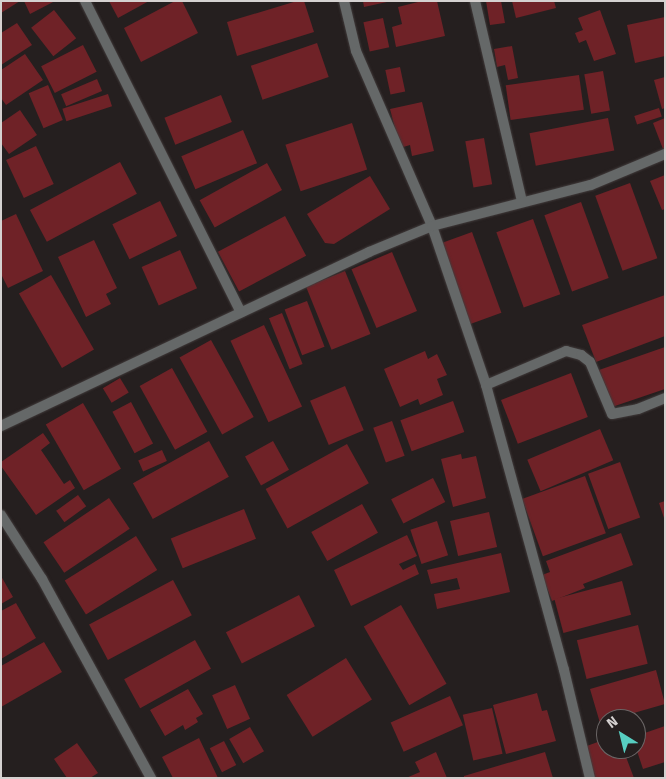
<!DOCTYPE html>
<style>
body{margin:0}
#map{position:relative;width:666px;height:779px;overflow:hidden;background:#251f1f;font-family:"Fira Sans",sans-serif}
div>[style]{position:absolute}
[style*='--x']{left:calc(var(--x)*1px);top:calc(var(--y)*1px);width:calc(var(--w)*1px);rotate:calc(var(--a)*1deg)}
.building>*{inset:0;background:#6f2227;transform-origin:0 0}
.roads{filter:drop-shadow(0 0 1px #413b3b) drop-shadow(0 0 1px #413b3b)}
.minor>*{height:10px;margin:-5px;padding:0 5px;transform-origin:5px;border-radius:5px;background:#656868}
span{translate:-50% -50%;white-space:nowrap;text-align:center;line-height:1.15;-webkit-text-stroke:4px #251f1f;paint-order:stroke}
.frame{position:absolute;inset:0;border:2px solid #d5d1d0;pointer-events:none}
.north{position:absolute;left:596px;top:709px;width:50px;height:50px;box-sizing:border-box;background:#251f1f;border:1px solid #6b6666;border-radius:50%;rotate:324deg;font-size:14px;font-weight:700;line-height:20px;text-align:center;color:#d5d1d0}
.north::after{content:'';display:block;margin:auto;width:18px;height:22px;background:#57cec1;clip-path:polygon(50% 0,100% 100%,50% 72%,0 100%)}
</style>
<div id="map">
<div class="building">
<i style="clip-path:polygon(1px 1px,20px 1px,1px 13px)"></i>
<i style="clip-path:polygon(24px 1px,55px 1px,30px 14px)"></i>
<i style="clip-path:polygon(109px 1px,149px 1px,118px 18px)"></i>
<i style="clip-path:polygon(175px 1px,182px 1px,198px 33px,141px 62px,124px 28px)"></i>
<i style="clip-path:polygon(297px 1px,304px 1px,314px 32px,237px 56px,227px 22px)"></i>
<i style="clip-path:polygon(363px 1px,387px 1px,387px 2px,364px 7px)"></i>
<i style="clip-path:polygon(422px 1px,437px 1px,445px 36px,396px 47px,392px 27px,402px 24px,398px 7px)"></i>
<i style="clip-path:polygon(486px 1px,501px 1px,505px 23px,490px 25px)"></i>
<i style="clip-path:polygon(512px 1px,554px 1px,556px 8px,516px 18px)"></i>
<i style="left:54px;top:10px;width:36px;height:29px;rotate:52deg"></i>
<i style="clip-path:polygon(600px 10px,616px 54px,594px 61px,586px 40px,579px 43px,575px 33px,583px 30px,578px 18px)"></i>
<i style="clip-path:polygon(665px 17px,665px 56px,635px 63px,627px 25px)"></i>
<i style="left:383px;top:18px;width:30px;height:20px;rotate:78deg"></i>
<i style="clip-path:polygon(17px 23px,32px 45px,1px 65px,1px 33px)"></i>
<i style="left:317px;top:43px;width:36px;height:70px;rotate:71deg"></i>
<i style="left:83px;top:45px;width:30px;height:47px;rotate:63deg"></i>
<i style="clip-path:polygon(512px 46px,518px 78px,508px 80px,505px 65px,497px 67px,494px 49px)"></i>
<i style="clip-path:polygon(25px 54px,43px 80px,6px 105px,1px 98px,1px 70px)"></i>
<i style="left:400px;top:67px;width:25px;height:15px;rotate:78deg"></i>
<i style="left:603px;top:71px;width:40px;height:19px;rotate:80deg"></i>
<i style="left:579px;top:75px;width:35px;height:74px;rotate:82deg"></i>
<i style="clip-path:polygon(665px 77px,665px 108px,662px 109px,654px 80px)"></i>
<i style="left:97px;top:79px;width:13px;height:39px;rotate:67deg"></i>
<i style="left:48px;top:85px;width:38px;height:21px;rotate:67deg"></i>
<i style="left:108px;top:94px;width:13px;height:48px;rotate:72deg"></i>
<i style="left:221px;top:95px;width:29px;height:61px;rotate:68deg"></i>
<i style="clip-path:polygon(422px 102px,434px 151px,412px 156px,410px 145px,400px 148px,390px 109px)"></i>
<i style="left:659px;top:108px;width:9px;height:26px;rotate:72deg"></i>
<i style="clip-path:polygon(20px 110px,37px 135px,9px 154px,1px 143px,1px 123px)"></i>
<i style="left:608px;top:118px;width:33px;height:80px;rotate:79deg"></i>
<i style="clip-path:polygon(665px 118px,665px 148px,663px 149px,653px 123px)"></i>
<i style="left:352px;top:123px;width:49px;height:70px;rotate:72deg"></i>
<i style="left:243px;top:130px;width:36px;height:67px;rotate:67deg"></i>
<i style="left:484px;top:138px;width:47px;height:19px;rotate:80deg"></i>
<i style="left:36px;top:146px;width:42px;height:33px;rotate:65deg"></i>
<i style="left:120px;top:162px;width:36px;height:102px;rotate:62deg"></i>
<i style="left:267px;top:163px;width:31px;height:77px;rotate:61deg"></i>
<i style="clip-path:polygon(665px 175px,665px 209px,662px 210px,650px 181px)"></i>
<i style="clip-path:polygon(370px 176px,390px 209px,334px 244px,325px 243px,307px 214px)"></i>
<i style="left:630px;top:183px;width:80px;height:37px;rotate:70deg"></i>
<i style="left:160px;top:201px;width:39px;height:53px;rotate:64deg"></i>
<i style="left:581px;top:202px;width:81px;height:39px;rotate:70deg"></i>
<i style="clip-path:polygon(16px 214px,43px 271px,8px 288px,1px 274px,1px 221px)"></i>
<i style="left:285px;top:216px;width:45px;height:76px;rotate:62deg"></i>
<i style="left:533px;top:219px;width:80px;height:39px;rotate:70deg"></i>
<i style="left:472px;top:232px;width:86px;height:33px;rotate:70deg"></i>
<i style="clip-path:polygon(94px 240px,117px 288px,106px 294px,111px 304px,86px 317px,58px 257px)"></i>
<i style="left:180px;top:250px;width:42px;height:42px;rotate:66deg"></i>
<i style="left:392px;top:252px;width:64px;height:44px;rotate:67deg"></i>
<i style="left:345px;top:271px;width:68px;height:42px;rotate:68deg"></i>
<i style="left:51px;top:275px;width:86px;height:37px;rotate:60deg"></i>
<i style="clip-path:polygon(665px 295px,665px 336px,596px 362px,582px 325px)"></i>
<i style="left:307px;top:301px;width:49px;height:24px;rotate:69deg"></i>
<i style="left:282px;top:313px;width:55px;height:14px;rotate:68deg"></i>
<i style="left:264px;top:325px;width:90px;height:37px;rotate:65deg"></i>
<i style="left:211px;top:340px;width:88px;height:36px;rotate:61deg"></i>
<i style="clip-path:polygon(665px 347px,665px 389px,612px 407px,599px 370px)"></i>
<i style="clip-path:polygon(425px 351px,428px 359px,437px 354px,447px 375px,437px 379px,443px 395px,420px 405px,418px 399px,400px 407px,384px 369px)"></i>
<i style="left:172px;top:368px;width:73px;height:37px;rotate:61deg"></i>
<i style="left:571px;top:373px;width:47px;height:75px;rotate:69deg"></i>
<i style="left:120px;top:378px;width:17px;height:20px;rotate:59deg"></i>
<i style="left:345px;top:386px;width:48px;height:38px;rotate:67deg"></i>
<i style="left:453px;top:401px;width:33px;height:56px;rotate:70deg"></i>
<i style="left:131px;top:402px;width:47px;height:21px;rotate:62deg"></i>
<i style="left:83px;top:403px;width:76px;height:43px;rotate:60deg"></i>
<i style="left:392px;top:421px;width:37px;height:20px;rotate:70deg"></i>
<i style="left:600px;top:429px;width:34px;height:79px;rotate:67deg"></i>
<i style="clip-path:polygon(43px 433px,50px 443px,41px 450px,64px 484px,70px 480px,75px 488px,36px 515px,1px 466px,1px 462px)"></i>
<i style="left:209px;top:441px;width:41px;height:87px;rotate:61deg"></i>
<i style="left:273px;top:441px;width:33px;height:32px;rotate:61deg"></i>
<i style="left:347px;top:444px;width:45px;height:93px;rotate:61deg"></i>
<i style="left:162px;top:450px;width:12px;height:26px;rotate:66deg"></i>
<i style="clip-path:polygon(461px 454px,462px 459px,476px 456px,486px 498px,453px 507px,441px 459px)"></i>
<i style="left:620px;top:462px;width:59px;height:34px;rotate:70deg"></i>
<i style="left:585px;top:476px;width:61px;height:67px;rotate:70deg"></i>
<i style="left:433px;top:478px;width:27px;height:47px;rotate:63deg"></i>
<i style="left:78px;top:495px;width:14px;height:27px;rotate:54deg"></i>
<i style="left:109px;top:498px;width:37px;height:79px;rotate:56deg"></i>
<i style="clip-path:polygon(665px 501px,665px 518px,664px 518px,659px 503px)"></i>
<i style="left:362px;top:504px;width:33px;height:58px;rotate:61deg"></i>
<i style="left:244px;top:509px;width:32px;height:79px;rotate:68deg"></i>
<i style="left:489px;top:512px;width:36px;height:40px;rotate:77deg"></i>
<i style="left:437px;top:521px;width:36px;height:28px;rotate:72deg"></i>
<i style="clip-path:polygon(621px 533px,633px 565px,583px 584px,585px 588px,552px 601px,542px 575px,550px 572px,546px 561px)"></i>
<i style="clip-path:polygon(407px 535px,417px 556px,399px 564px,403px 570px,415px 564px,419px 574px,351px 606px,334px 570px)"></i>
<i style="left:136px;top:536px;width:40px;height:84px;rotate:58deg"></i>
<i style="clip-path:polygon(501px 553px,510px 592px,437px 609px,434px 594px,460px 589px,457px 578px,431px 584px,427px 570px)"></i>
<i style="clip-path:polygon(1px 576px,13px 597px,1px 604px)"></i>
<i style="left:173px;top:580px;width:40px;height:95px;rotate:62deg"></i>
<i style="left:622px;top:581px;width:35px;height:70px;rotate:75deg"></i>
<i style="left:299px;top:595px;width:35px;height:82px;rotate:63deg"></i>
<i style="clip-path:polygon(16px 603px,36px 638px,1px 659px,1px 611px)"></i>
<i style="left:401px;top:605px;width:91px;height:43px;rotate:60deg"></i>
<i style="left:638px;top:625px;width:40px;height:63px;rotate:76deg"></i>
<i style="left:195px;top:640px;width:33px;height:81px;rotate:61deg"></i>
<i style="clip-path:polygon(44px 642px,62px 672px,1px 707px,1px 666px)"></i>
<i style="left:346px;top:658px;width:49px;height:70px;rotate:58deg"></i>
<i style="clip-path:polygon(656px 670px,665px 704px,613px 719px,606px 719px,606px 721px,600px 723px,590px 689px)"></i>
<i style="left:235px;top:685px;width:37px;height:25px;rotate:66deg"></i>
<i style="clip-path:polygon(188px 689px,203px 714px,196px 718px,198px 722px,185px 730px,183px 725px,165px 736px,150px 710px)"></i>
<i style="clip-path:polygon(537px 693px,542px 711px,547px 710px,556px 741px,506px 754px,493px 705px)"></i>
<i style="left:450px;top:696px;width:32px;height:65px;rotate:66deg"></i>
<i style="left:492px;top:708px;width:47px;height:30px;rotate:77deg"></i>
<i style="clip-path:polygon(665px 726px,665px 762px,643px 769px,636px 748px,636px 736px)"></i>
<i style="left:250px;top:727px;width:28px;height:24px;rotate:60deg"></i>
<i style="clip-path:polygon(199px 738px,218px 778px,173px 778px,162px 757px)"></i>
<i style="clip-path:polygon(606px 739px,606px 749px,623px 749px,634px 778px,595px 778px,584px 747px)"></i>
<i style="left:224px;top:741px;width:27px;height:16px;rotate:63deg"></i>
<i style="clip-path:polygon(77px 743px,98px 773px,90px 778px,67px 778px,54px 759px)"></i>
<i style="clip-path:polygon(436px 752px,447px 778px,406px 778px,420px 772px,415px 762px)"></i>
<i style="clip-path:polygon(545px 752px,553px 778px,464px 778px,464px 776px)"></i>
</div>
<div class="roads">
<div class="minor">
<i style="--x:85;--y:1;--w:348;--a:63.4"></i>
<i style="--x:344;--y:1;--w:51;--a:76.5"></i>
<i style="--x:356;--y:51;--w:191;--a:66.5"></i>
<i style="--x:432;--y:226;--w:168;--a:71.2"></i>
<i style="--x:486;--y:385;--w:295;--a:74.7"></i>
<i style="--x:564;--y:670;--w:111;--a:76.5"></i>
<i style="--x:475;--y:1;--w:206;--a:76.8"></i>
<i style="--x:486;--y:385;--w:87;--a:-23"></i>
<i style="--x:566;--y:351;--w:16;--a:15"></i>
<i style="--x:581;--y:355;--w:11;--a:38"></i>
<i style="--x:590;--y:362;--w:56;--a:67.1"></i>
<i style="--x:612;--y:414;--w:26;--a:-11"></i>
<i style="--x:638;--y:409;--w:29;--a:-22"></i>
<i style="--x:1;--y:426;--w:407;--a:-25.3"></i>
<i style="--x:369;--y:252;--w:68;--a:-22.4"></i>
<i style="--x:432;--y:226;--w:164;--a:-14.5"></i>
<i style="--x:591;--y:185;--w:80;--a:-22.7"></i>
<i style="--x:1;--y:515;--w:76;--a:57.4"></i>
<i style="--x:42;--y:579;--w:227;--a:61.3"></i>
</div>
</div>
<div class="frame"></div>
<div class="north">N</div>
</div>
